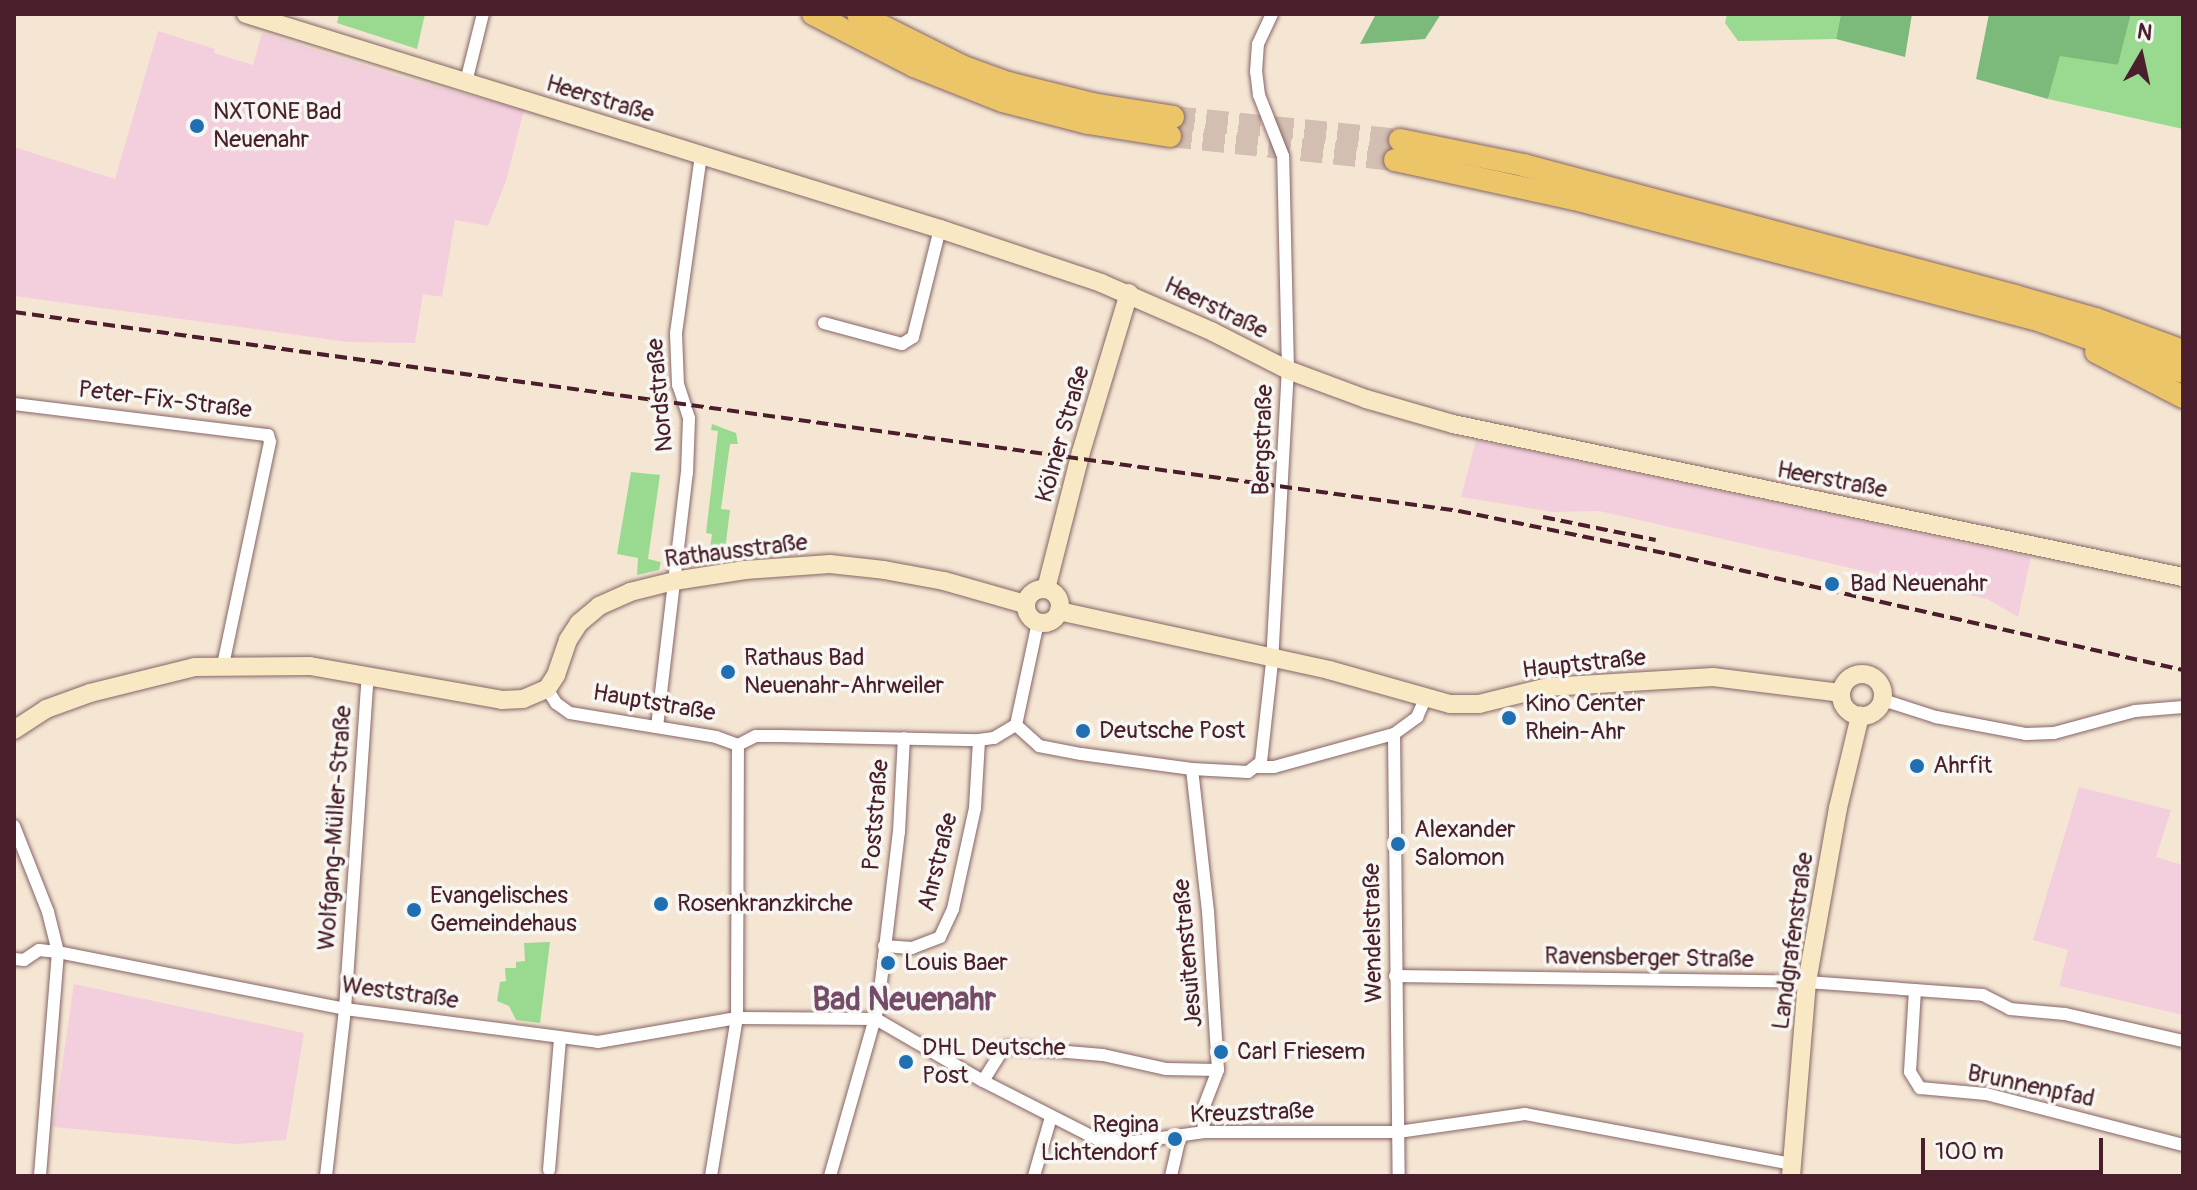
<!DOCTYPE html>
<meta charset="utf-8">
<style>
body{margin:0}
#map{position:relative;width:2197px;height:1190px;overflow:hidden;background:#f5e6d4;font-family:Pangolin,sans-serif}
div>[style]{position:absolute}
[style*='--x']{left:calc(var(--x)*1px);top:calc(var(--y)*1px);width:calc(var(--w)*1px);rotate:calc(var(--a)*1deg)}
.built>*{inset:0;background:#f3cfde}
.green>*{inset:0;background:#9ada90}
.forest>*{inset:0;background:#7bba7a}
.highway-tunnel>*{height:22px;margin-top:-11px;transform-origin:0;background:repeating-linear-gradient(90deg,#d3beb2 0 22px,transparent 0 33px)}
.roads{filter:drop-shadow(0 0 2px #866566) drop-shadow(0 0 2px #866566)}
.street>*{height:12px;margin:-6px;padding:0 6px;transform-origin:6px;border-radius:6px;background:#fff}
.secondary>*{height:18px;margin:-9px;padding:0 9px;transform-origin:9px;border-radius:9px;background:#f8e8c3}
.secondary>.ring{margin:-9px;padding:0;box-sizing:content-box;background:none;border:18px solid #f8e8c3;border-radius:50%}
.highway>*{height:22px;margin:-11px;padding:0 11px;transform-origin:11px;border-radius:11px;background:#edc569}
.rail>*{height:4px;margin-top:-2px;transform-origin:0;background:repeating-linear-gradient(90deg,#4a1f2b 0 12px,transparent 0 18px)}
.dots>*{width:22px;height:22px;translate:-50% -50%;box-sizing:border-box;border:4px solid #f6f6f2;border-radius:50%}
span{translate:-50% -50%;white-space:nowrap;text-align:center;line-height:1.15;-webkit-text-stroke:7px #f6f6f2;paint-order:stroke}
.street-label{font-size:24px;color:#4a1f2b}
.poi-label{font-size:24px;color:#4a1f2b}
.left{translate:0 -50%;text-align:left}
.right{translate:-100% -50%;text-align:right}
.district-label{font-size:32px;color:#754b67;font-weight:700}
.frame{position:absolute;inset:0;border:16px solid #4a1f2b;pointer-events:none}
.north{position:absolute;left:2101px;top:16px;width:80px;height:80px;-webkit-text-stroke:6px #f6f6f2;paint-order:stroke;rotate:9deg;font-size:22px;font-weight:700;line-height:32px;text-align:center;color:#4a1f2b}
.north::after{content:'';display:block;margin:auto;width:28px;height:36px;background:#4a1f2b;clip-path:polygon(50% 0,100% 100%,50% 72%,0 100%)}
.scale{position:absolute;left:1921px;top:1138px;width:182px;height:36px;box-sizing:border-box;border:4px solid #4a1f2b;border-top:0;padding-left:10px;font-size:24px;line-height:28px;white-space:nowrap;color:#4a1f2b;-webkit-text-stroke:6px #f6f6f2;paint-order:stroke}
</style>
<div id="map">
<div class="built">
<i style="clip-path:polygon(158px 31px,215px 49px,214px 53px,253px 65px,262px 33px,407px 79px,524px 110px,506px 181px,488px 226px,455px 220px,442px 297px,423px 294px,415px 343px,348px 342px,14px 296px,14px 147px,115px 179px)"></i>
<i style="clip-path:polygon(1476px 440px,2031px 557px,2018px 617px,1987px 599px,1599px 511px,1553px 512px,1461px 497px)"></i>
<i style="clip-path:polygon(2079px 787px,2171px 810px,2156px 857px,2183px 865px,2183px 1015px,2059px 986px,2068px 950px,2033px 940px)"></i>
<i style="clip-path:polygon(74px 984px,304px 1033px,286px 1140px,237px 1144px,53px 1127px)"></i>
</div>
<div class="green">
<i style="clip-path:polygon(339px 14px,425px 14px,417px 49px,337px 23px)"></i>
<i style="clip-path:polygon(1727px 14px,1841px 14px,1836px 39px,1738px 41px,1725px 23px)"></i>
<i style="clip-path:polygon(2131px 14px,2183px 14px,2183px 129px,2048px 99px,2060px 55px,2118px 65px)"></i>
<i style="clip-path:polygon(712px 424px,736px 433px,738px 444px,730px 444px,721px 509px,730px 510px,725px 550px,710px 548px,712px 534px,706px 533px,718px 431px,711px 430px)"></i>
<i style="clip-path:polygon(631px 472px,660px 475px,648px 559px,661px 562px,659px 570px,637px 575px,638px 558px,617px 554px)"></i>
<i style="clip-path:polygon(550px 942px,540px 1023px,516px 1020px,509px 1006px,497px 1001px,500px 982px,506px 981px,505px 968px,516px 968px,516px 962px,525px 961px,524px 943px)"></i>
</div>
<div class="forest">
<i style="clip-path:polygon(1376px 14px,1441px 14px,1425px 39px,1360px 44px)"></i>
<i style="clip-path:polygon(1841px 14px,1912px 14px,1905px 57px,1836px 39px)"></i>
<i style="clip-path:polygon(1989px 14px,2131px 14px,2118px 65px,2060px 56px,2048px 99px,1976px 79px)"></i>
</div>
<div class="highway-tunnel">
<i style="--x:1173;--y:117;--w:228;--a:5.8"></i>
<i style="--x:1170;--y:136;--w:226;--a:6.1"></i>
</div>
<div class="roads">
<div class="street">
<i style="--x:466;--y:82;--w:70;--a:-76"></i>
<i style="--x:824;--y:323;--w:81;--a:15.1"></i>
<i style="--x:902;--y:344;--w:13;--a:-32"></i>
<i style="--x:913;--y:337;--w:111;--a:-76"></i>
<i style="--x:14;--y:404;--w:256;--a:7"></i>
<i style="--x:268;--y:435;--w:7;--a:74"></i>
<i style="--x:270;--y:442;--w:228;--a:101.9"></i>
<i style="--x:547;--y:689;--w:17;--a:57"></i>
<i style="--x:556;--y:703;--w:17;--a:36"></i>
<i style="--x:570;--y:713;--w:148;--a:9.3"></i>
<i style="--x:716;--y:737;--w:23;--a:20"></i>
<i style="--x:738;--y:745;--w:20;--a:-27"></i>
<i style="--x:756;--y:736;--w:24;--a:0"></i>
<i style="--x:780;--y:736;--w:199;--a:1.2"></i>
<i style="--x:979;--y:740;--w:15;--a:-8"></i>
<i style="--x:994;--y:738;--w:26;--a:-31"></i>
<i style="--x:1883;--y:700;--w:56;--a:17.8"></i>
<i style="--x:1936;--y:717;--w:92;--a:10.7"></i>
<i style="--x:2026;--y:734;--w:28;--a:-2"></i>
<i style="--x:2054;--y:733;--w:84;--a:-15.2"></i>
<i style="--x:2135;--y:711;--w:48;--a:-4.8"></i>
<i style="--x:1016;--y:725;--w:31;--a:42"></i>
<i style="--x:1039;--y:746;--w:43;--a:10.8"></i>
<i style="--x:1081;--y:754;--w:112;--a:7.7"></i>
<i style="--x:1192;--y:769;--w:56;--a:3.1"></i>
<i style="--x:1248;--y:772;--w:16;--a:-38"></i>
<i style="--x:1261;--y:762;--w:100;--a:-83.7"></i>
<i style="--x:1272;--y:663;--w:293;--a:-86.9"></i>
<i style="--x:1288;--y:370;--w:214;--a:-91.3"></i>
<i style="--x:1283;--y:156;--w:66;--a:-111.5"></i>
<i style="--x:1259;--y:95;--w:23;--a:-97"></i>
<i style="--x:1256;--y:72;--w:28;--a:-86"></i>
<i style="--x:1258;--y:44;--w:33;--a:-65"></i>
<i style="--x:1016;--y:725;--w:105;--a:-77.9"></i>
<i style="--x:657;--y:727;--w:256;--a:-83.3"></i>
<i style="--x:687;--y:473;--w:55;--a:-87.9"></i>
<i style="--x:689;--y:418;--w:35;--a:-108"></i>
<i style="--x:678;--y:385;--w:52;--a:-92.2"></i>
<i style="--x:676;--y:333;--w:180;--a:-82"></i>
<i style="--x:1394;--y:734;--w:442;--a:89.4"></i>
<i style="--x:1258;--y:767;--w:16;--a:0"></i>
<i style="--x:1274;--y:767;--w:124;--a:-15.4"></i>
<i style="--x:1394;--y:734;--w:29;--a:-36"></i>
<i style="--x:1417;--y:717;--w:20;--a:-66"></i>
<i style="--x:1192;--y:769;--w:143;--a:83.6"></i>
<i style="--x:1208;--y:911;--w:159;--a:86.4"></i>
<i style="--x:1218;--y:1070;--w:42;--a:111"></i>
<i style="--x:1203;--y:1109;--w:23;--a:88"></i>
<i style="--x:14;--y:826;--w:92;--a:68.4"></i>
<i style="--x:48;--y:912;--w:41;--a:76"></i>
<i style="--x:58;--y:952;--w:225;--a:94.6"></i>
<i style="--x:884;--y:946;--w:28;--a:4"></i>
<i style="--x:912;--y:948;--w:30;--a:-21"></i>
<i style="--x:940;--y:937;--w:31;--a:-65"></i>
<i style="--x:953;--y:909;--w:103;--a:-77.7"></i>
<i style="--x:975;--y:808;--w:68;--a:-86.6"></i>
<i style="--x:14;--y:959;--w:10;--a:6"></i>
<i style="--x:24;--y:960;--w:18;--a:-34"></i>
<i style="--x:39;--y:950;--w:19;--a:6"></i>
<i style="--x:58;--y:952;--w:293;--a:11.2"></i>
<i style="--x:345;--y:1009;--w:255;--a:7.4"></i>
<i style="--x:598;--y:1042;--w:141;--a:-9.8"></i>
<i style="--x:737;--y:1018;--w:139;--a:0.4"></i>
<i style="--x:876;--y:1019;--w:124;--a:30.1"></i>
<i style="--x:983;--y:1081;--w:128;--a:27"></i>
<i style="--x:1097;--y:1139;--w:36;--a:5"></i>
<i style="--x:1133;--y:1142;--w:72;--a:-8"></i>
<i style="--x:1204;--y:1132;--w:194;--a:0"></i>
<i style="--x:1398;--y:1132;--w:128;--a:-8.1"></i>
<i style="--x:1525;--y:1114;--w:273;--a:10.6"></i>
<i style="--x:1395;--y:976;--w:412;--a:0.8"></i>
<i style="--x:1807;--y:982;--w:176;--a:4.2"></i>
<i style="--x:1983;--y:995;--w:30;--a:27"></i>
<i style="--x:2010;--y:1009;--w:55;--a:5.2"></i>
<i style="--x:2065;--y:1014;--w:121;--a:12.9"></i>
<i style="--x:1915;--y:990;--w:82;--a:93.5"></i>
<i style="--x:1910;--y:1072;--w:19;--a:58"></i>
<i style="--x:1920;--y:1088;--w:66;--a:5.2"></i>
<i style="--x:1986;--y:1094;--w:203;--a:14.5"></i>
<i style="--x:983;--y:1081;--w:36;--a:-58"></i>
<i style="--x:1002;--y:1051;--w:7;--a:-34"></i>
<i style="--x:1008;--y:1047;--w:95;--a:4.8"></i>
<i style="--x:1103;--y:1055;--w:65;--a:12.5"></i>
<i style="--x:1166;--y:1069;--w:52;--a:1.1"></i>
<i style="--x:549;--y:1170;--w:132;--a:-85.2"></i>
<i style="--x:326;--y:1176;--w:168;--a:-83.5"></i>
<i style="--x:345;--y:1009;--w:335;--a:-86.1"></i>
<i style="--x:711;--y:1176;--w:160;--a:-80.7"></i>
<i style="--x:737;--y:1018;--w:273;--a:-89.8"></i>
<i style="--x:830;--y:1176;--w:176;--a:-74.1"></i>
<i style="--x:878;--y:1007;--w:176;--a:-83.2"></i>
<i style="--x:899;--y:832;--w:94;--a:-87"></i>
<i style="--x:1034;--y:1176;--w:61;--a:-73.9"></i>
<i style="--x:1171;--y:1176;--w:40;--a:-77"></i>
</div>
<div class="secondary">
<i style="--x:246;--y:14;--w:727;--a:17.21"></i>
<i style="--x:940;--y:229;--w:170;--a:18.5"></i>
<i style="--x:1101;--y:283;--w:122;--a:23.6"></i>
<i style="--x:1213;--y:332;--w:84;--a:26.9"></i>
<i style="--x:1288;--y:370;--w:83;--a:20.4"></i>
<i style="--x:1366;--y:399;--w:91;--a:16"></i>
<i style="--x:1453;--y:424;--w:746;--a:11.84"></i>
<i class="ring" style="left:1026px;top:589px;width:16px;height:16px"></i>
<i style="--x:1046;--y:589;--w:141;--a:-75.7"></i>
<i style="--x:1081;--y:452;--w:166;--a:-73.2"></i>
<i style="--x:1059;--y:611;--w:276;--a:12.3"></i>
<i style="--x:1329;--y:670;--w:126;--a:15.7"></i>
<i style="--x:1450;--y:704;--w:29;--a:0"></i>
<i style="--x:1479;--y:704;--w:71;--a:-13.8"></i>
<i style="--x:1548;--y:687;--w:165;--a:-3.5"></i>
<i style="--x:1713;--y:677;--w:129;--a:7.1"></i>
<i class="ring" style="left:1841px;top:674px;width:24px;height:24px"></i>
<i style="--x:14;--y:730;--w:38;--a:-33"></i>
<i style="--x:46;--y:709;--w:47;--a:-20"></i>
<i style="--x:90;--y:693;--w:108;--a:-13.9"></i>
<i style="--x:195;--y:667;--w:115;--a:-0.5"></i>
<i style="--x:310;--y:666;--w:195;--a:10"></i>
<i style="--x:502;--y:700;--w:21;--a:-3"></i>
<i style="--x:523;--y:699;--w:26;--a:-23"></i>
<i style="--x:547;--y:689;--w:17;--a:-57"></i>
<i style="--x:556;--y:675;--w:37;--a:-71"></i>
<i style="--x:568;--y:640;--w:20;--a:-57"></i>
<i style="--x:579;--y:623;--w:26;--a:-40"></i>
<i style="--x:599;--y:606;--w:34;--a:-24"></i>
<i style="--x:630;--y:592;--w:45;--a:-14"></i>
<i style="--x:674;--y:581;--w:72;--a:-8.8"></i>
<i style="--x:745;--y:570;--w:85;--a:-4"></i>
<i style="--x:830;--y:564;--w:54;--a:6.3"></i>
<i style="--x:884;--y:570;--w:61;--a:10.4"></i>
<i style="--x:944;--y:581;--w:84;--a:15.9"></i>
<i style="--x:1791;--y:1176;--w:195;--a:-85.3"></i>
<i style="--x:1807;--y:982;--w:177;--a:-79.9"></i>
<i style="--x:1838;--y:808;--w:95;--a:-76.6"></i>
</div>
<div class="highway">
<i style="--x:813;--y:14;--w:114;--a:27.2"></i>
<i style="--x:914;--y:66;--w:96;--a:21.5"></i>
<i style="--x:1003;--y:101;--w:88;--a:14.5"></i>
<i style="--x:1088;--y:123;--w:83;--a:9"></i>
<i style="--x:858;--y:14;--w:119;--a:26.6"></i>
<i style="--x:964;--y:67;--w:47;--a:20"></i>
<i style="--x:1008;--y:83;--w:87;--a:14"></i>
<i style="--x:1092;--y:104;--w:82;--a:9.1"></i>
<i style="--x:1400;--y:140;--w:126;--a:11.5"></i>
<i style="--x:1523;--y:165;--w:509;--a:14.91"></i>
<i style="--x:2015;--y:296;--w:84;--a:15.9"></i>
<i style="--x:2096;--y:319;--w:93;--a:20.2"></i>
<i style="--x:1395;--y:160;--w:183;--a:12.3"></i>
<i style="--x:1574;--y:199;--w:476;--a:14.6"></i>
<i style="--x:2035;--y:319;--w:157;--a:19.7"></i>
<i style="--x:2096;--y:352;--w:98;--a:27.3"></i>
</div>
</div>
<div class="rail">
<i style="--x:14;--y:312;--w:1459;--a:7.84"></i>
<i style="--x:1459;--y:511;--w:214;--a:11.6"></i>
<i style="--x:1669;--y:554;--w:527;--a:12.72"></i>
<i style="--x:1543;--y:517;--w:115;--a:11.5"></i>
</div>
<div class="dots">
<i style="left:197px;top:126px;background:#1f6fb2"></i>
<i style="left:1832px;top:584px;background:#1f6fb2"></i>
<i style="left:728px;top:672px;background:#1f6fb2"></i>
<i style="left:1509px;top:718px;background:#1f6fb2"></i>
<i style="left:1083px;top:731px;background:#1f6fb2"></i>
<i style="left:1917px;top:766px;background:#1f6fb2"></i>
<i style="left:1398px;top:844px;background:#1f6fb2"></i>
<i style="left:661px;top:904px;background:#1f6fb2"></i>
<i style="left:414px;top:910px;background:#1f6fb2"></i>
<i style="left:888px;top:963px;background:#1f6fb2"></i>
<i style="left:1221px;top:1052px;background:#1f6fb2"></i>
<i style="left:906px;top:1062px;background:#1f6fb2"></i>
<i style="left:1175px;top:1139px;background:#1f6fb2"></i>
</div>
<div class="street-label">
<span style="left:600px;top:99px;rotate:17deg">Heerstraße</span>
<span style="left:1216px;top:308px;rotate:26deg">Heerstraße</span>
<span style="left:660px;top:395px;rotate:-95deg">Nordstraße</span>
<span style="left:165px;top:400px;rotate:7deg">Peter-Fix-Straße</span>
<span style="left:1063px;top:434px;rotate:-74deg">Kölner Straße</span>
<span style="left:1263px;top:440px;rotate:-88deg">Bergstraße</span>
<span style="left:1832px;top:480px;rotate:11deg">Heerstraße</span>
<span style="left:736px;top:551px;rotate:-7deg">Rathausstraße</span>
<span style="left:1584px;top:664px;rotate:-6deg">Hauptstraße</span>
<span style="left:654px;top:703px;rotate:10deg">Hauptstraße</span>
<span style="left:876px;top:815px;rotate:-85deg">Poststraße</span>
<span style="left:335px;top:828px;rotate:-86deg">Wolfgang-Müller-Straße</span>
<span style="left:938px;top:862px;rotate:-76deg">Ahrstraße</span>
<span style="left:1373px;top:933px;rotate:-91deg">Wendelstraße</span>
<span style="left:1793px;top:941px;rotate:-82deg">Landgrafenstraße</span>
<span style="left:1188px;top:953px;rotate:-95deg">Jesuitenstraße</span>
<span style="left:1649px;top:958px;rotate:1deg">Ravensberger Straße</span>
<span style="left:400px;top:993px;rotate:8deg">Weststraße</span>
<span style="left:2031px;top:1086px;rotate:12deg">Brunnenpfad</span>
<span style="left:1252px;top:1113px;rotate:-2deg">Kreuzstraße</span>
</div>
<div class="poi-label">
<span class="left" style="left:213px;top:126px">NXTONE Bad<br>Neuenahr</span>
<span class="left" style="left:1850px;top:584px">Bad Neuenahr</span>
<span class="left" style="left:744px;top:672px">Rathaus Bad<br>Neuenahr-Ahrweiler</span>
<span class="left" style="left:1525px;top:718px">Kino Center<br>Rhein-Ahr</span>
<span class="left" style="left:1099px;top:731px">Deutsche Post</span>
<span class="left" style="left:1933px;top:766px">Ahrfit</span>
<span class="left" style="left:1414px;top:844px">Alexander<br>Salomon</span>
<span class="left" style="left:430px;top:910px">Evangelisches<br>Gemeindehaus</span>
<span class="left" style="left:677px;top:904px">Rosenkranzkirche</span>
<span class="left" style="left:904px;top:963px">Louis Baer</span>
<span class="left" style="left:922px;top:1062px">DHL Deutsche<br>Post</span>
<span class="left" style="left:1237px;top:1052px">Carl Friesem</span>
<span class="right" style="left:1159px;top:1139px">Regina<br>Lichtendorf</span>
</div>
<div class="district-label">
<span style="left:904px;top:1000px">Bad Neuenahr</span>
</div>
<div class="frame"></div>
<div class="north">N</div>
<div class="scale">100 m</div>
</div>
